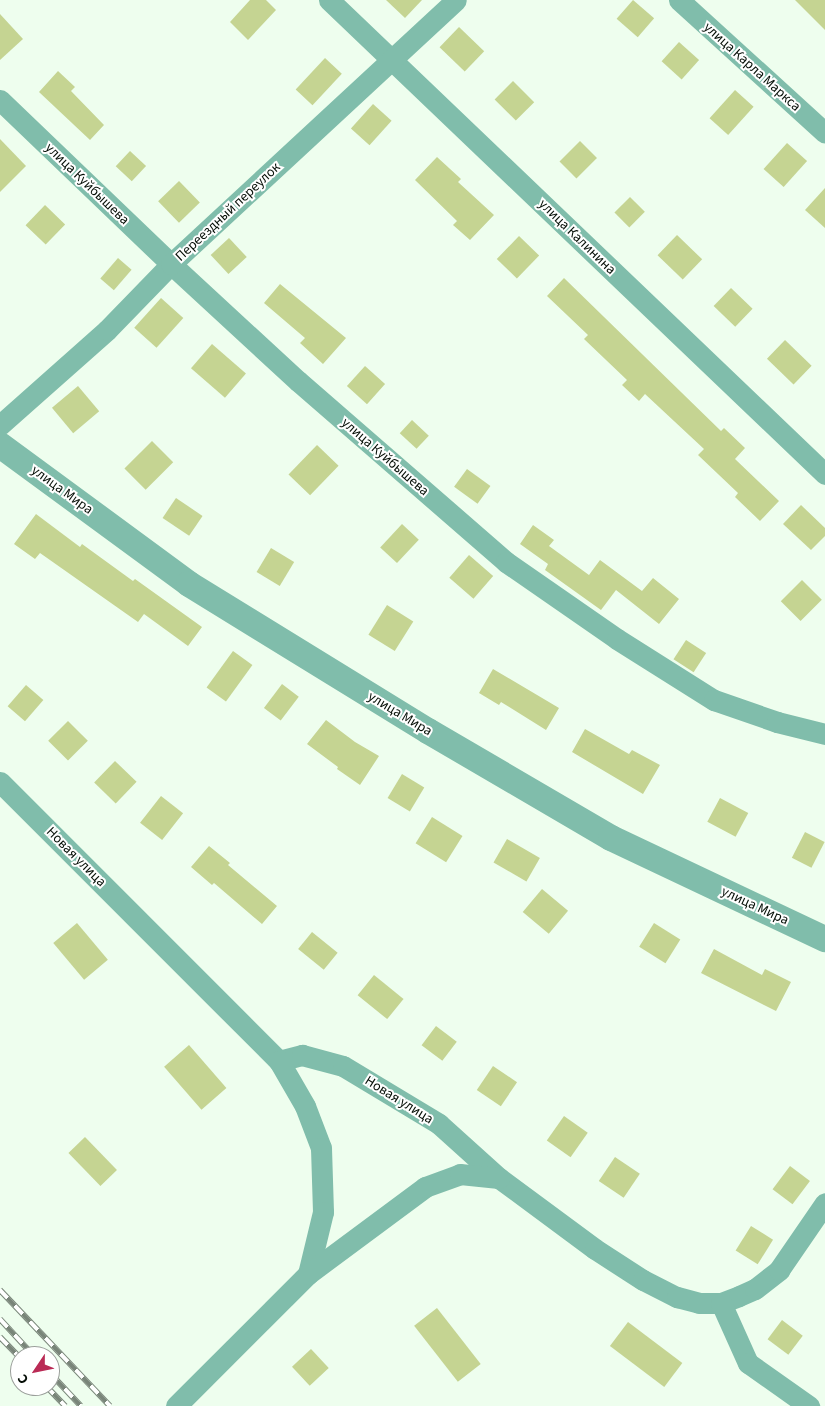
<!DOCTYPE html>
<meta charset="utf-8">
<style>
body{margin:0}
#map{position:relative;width:825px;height:1406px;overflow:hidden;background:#eefeee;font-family:"Source Sans 3",sans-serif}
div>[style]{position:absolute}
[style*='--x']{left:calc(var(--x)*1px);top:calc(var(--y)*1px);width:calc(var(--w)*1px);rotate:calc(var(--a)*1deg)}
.building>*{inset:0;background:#c5d492;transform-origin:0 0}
.minor>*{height:21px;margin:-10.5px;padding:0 10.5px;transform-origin:10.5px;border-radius:10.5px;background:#80bdab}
.tertiary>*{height:26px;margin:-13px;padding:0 13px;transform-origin:13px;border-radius:13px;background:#80bdab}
.rail>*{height:5.5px;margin-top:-2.75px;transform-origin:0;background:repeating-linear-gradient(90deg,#fff 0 11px,#798579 0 22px);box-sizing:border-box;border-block:1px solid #798579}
span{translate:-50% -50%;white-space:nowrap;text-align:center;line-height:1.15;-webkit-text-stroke:4px #fff;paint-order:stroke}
.street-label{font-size:14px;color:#050e06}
.north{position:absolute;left:10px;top:1346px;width:50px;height:50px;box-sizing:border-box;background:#fff;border:1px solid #9b9f9b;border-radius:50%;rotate:236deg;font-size:14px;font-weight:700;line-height:20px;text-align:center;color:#050e06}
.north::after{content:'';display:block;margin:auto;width:18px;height:22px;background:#ba2b56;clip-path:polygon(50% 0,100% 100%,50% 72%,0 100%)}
</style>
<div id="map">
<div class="building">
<i style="clip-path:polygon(250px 0,266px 0,276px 10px,248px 40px,230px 22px)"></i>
<i style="clip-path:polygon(386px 0,422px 0,405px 18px)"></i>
<i style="left:633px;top:0;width:28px;height:25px;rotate:41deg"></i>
<i style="clip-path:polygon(795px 0,825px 0,825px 30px)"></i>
<i style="clip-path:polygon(0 14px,23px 39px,0 60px)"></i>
<i style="left:459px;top:27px;width:35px;height:28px;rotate:44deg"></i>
<i style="left:679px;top:42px;width:27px;height:26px;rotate:42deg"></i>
<i style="left:325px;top:58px;width:23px;height:43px;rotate:43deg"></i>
<i style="clip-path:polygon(58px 71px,75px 87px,71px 91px,104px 125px,90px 140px,39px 92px)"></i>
<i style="left:513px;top:81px;width:30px;height:26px;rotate:45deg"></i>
<i style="left:735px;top:90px;width:25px;height:38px;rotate:42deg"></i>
<i style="left:373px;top:104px;width:25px;height:33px;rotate:42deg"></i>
<i style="clip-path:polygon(0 139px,26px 166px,0 192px)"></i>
<i style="left:580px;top:141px;width:24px;height:29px;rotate:45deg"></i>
<i style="left:787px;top:143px;width:27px;height:35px;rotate:42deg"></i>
<i style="left:130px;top:151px;width:22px;height:21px;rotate:43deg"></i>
<i style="clip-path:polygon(437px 157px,461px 179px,458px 182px,494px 215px,470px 240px,453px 225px,457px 221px,415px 180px)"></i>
<i style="left:179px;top:181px;width:30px;height:29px;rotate:46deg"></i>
<i style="clip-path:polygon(825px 188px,825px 228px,805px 210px)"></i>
<i style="left:630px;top:197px;width:21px;height:22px;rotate:45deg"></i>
<i style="left:45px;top:205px;width:28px;height:28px;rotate:44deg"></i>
<i style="left:677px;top:235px;width:35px;height:28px;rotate:44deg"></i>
<i style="left:519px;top:236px;width:28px;height:32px;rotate:44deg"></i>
<i style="left:229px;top:238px;width:26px;height:25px;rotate:47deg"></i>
<i style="left:118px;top:258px;width:18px;height:27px;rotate:41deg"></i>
<i style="clip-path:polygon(564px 278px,721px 431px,724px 428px,745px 448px,735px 459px,779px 501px,760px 521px,735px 497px,738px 493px,698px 455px,704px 449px,645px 394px,639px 401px,622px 385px,627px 380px,584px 339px,588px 335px,547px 296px)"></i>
<i style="clip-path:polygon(280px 284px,346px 338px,323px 364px,300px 343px,305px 338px,264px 303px)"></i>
<i style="left:731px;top:288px;width:30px;height:25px;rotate:44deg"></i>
<i style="left:161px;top:298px;width:30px;height:40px;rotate:42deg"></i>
<i style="left:785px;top:340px;width:37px;height:26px;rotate:44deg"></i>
<i style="left:212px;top:344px;width:45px;height:32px;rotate:41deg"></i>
<i style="left:365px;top:366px;width:27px;height:27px;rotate:42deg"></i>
<i style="left:78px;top:386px;width:33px;height:34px;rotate:50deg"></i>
<i style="left:412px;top:420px;width:23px;height:18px;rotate:43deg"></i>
<i style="left:152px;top:441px;width:30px;height:39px;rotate:45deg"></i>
<i style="left:317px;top:445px;width:30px;height:41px;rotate:44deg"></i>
<i style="left:467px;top:469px;width:29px;height:22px;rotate:36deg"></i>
<i style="left:176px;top:498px;width:32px;height:24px;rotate:34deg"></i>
<i style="clip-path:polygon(801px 505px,825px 528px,825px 536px,811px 550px,783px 524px)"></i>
<i style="clip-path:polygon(36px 514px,80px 547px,82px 544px,133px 581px,135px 579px,202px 627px,188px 646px,144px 614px,138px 622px,40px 553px,35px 559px,14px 544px)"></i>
<i style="left:402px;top:524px;width:23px;height:32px;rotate:43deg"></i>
<i style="clip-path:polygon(533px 525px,554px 540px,549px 546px,589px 575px,600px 560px,642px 591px,653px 578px,679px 599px,659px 624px,616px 590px,601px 610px,545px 570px,548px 564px,520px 544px)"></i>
<i style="left:271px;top:548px;width:27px;height:28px;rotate:31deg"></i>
<i style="left:469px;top:555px;width:32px;height:30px;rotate:41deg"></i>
<i style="left:802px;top:580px;width:28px;height:30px;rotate:45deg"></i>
<i style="left:387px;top:605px;width:31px;height:35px;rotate:32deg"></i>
<i style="left:686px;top:640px;width:24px;height:23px;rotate:33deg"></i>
<i style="left:233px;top:651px;width:24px;height:45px;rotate:36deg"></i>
<i style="clip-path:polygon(493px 669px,559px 708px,546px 730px,501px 702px,499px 705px,479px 693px)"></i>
<i style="left:282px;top:684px;width:21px;height:30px;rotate:37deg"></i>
<i style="left:26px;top:685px;width:23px;height:28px;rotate:41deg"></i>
<i style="clip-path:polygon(326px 720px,355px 742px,379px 756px,360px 785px,337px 769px,338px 767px,307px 744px)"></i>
<i style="left:68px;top:721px;width:28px;height:28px;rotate:45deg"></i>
<i style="clip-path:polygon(585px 729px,629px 754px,632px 750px,660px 765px,643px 794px,572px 752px)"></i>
<i style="left:115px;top:761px;width:30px;height:30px;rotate:44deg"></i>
<i style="left:402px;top:774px;width:26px;height:28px;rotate:31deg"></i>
<i style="left:161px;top:796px;width:28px;height:34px;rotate:38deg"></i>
<i style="left:720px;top:798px;width:32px;height:27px;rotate:28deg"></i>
<i style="left:432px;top:817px;width:36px;height:31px;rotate:32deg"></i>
<i style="left:805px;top:832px;width:22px;height:29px;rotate:27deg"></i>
<i style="left:507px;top:839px;width:38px;height:27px;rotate:30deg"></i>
<i style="clip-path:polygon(209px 846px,230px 863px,228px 865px,277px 906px,262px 924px,214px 883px,212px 885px,191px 867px)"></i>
<i style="left:542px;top:889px;width:34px;height:30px;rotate:40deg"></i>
<i style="left:77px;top:923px;width:48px;height:31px;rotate:50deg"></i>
<i style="left:654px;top:923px;width:31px;height:28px;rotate:32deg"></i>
<i style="left:312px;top:932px;width:33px;height:22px;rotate:39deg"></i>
<i style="clip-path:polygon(714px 949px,762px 975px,765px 969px,791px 982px,776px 1011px,701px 973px)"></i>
<i style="left:374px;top:975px;width:38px;height:26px;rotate:39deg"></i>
<i style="left:436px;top:1026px;width:26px;height:24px;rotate:37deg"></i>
<i style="left:189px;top:1045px;width:57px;height:33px;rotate:49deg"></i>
<i style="left:493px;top:1066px;width:29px;height:29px;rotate:34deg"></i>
<i style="left:564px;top:1116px;width:29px;height:30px;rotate:35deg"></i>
<i style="left:85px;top:1137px;width:46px;height:23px;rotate:46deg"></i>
<i style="left:615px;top:1157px;width:30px;height:29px;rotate:34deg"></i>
<i style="left:790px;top:1166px;width:25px;height:29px;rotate:37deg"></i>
<i style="left:751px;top:1226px;width:26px;height:29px;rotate:32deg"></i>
<i style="left:437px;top:1308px;width:71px;height:29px;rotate:52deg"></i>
<i style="left:782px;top:1320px;width:26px;height:24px;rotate:37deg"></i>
<i style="left:628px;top:1322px;width:68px;height:30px;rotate:37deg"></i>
<i style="left:311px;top:1349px;width:26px;height:26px;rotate:47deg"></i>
</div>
<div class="minor">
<i style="--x:329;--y:0;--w:686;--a:43.7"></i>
<i style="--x:679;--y:0;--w:197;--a:42.3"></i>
<i style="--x:0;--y:100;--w:237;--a:43.8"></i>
<i style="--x:171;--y:264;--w:173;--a:42.7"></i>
<i style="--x:298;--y:381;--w:276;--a:41"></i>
<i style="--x:506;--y:562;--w:135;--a:34.7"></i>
<i style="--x:617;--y:639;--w:115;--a:32.2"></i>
<i style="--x:714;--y:700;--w:67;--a:19.2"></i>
<i style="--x:777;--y:722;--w:49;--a:14"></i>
<i style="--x:0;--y:425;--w:143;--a:-41.6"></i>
<i style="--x:107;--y:330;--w:92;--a:-45.9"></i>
<i style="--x:171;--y:264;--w:388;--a:-42.8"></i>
<i style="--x:0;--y:782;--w:395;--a:45"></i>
<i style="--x:279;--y:1061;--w:24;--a:-15"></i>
<i style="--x:302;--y:1055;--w:42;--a:15"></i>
<i style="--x:343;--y:1066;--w:112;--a:31.1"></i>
<i style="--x:439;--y:1124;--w:81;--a:42"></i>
<i style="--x:499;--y:1178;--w:119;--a:36.5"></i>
<i style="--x:595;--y:1249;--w:57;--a:32.9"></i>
<i style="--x:643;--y:1280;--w:38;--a:27"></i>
<i style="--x:677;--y:1297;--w:23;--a:15"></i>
<i style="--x:699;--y:1303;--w:22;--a:0"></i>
<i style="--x:721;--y:1303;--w:19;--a:-21"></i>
<i style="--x:739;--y:1296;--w:17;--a:-24"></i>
<i style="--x:755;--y:1289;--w:31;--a:-38"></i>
<i style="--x:779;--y:1270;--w:81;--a:-55.5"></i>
<i style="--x:279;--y:1061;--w:52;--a:60"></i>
<i style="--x:305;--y:1106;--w:45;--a:69.1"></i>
<i style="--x:321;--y:1148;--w:64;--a:88.2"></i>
<i style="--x:323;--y:1212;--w:64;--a:103.6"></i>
<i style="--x:721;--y:1303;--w:66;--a:65.8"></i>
<i style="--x:748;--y:1363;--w:75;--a:35.2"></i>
<i style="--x:176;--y:1406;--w:187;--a:-45"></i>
<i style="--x:308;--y:1274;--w:146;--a:-36.6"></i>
<i style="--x:425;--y:1187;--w:37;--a:-20"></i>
<i style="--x:460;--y:1174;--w:39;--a:6"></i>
</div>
<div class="tertiary">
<i style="--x:0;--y:445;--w:235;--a:36.3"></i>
<i style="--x:189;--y:584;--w:281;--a:31.6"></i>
<i style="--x:428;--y:731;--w:212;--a:30.3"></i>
<i style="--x:611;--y:838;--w:237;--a:25.3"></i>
</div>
<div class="rail">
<i style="--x:0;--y:1290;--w:160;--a:46.5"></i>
<i style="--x:0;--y:1319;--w:50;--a:47.4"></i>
<i style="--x:0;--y:1337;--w:29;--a:46"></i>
<i style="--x:50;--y:1373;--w:45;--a:46.8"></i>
<i style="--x:46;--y:1386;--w:28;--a:46"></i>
</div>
<div class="street-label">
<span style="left:752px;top:67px;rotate:42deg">улица Карла Маркса</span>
<span style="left:87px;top:184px;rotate:44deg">улица Куйбышева</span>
<span style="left:228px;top:212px;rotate:-43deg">Переездный переулок</span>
<span style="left:577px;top:237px;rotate:44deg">улица Калинина</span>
<span style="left:385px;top:457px;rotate:41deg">улица Куйбышева</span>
<span style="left:62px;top:490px;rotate:36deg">улица Мира</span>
<span style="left:400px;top:714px;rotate:31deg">улица Мира</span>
<span style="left:76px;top:857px;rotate:45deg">Новая улица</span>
<span style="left:755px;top:906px;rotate:25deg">улица Мира</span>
<span style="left:399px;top:1100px;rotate:32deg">Новая улица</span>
</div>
<div class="north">С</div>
</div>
